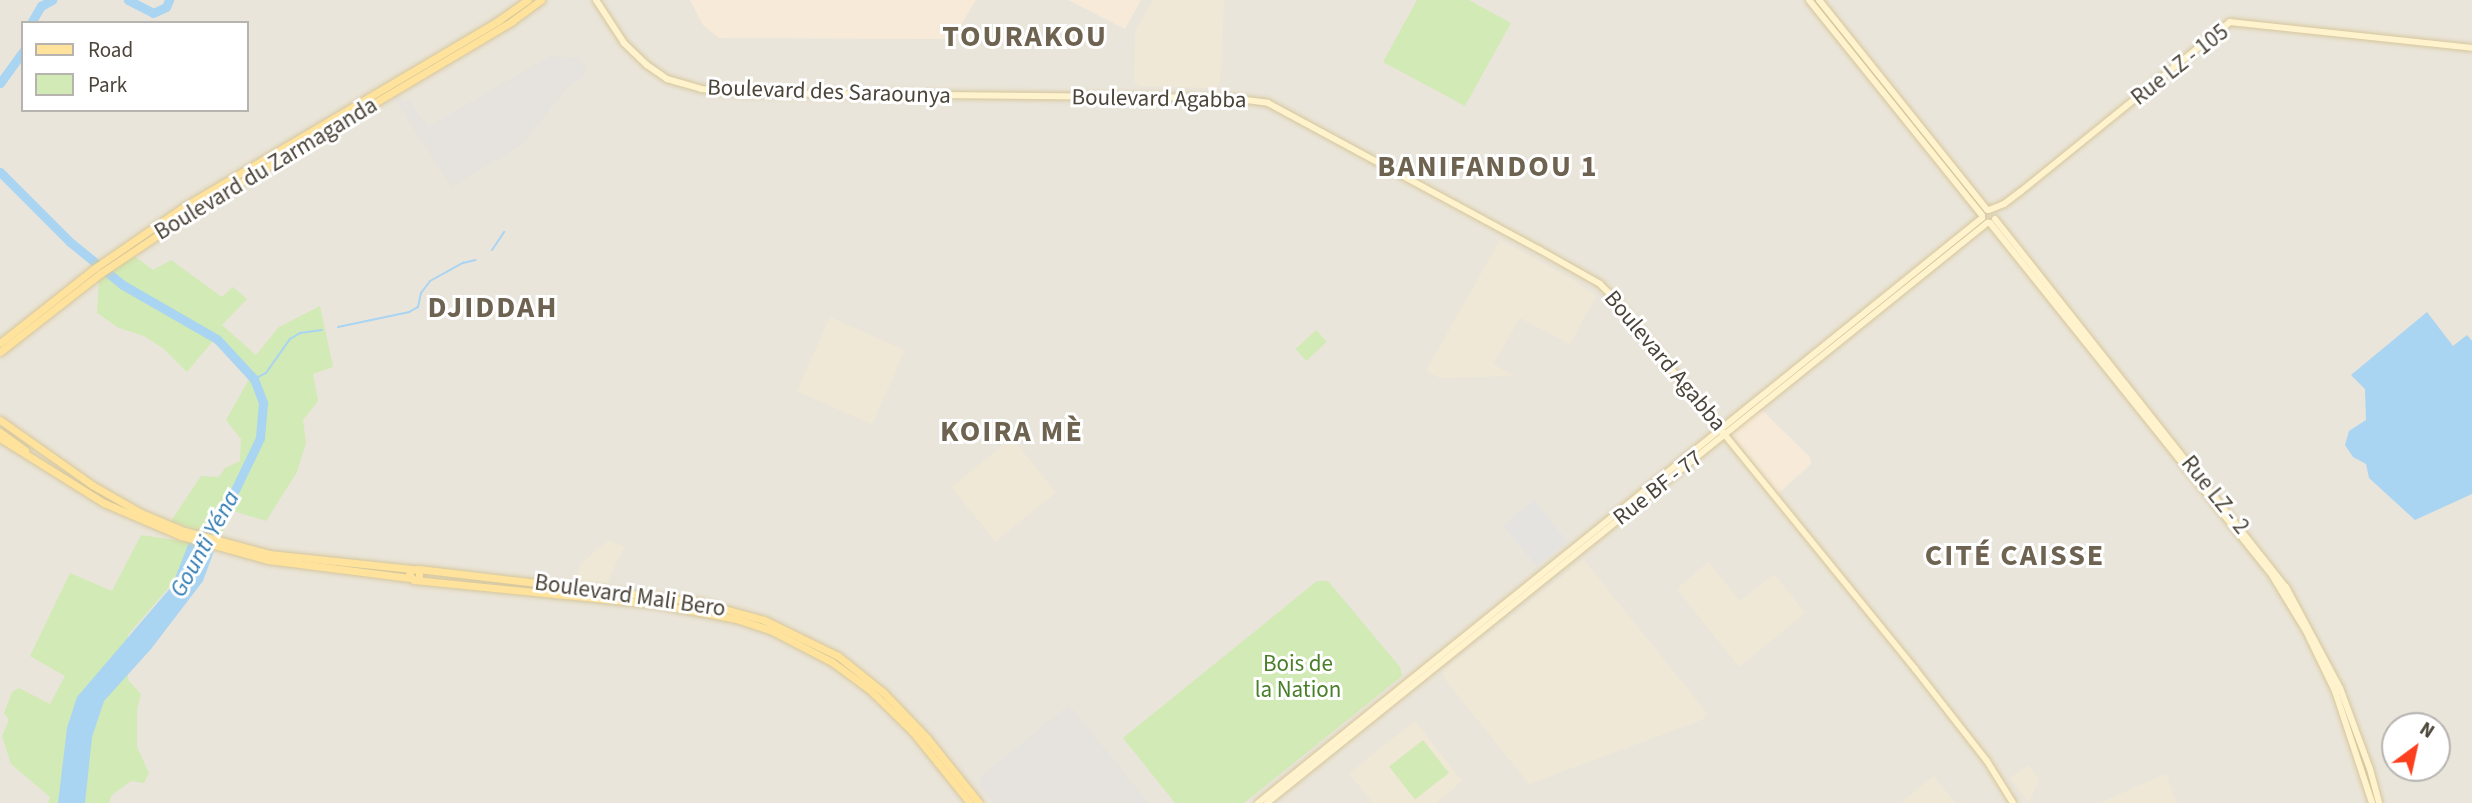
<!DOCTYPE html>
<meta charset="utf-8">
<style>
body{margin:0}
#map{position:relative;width:2472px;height:803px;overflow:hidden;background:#f6f3ec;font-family:"Source Sans 3",sans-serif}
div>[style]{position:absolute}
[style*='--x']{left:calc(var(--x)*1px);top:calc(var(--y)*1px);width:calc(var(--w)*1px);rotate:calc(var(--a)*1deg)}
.residential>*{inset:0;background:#eae5da}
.commercial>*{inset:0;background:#f7ead8}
.industrial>*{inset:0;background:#e6e2dd}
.education>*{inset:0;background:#efe8d6;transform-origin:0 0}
.green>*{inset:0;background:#d2eab5;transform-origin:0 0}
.parking>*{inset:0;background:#e5e3e0;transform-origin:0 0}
.water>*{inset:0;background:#a9d4f2}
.stream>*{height:2px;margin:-1px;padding:0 1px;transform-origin:1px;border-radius:1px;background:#a9d4f2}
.river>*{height:9px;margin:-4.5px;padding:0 4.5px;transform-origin:4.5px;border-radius:4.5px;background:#a9d4f2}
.roads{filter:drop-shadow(0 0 2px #d6c79b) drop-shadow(0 0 2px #d6c79b)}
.secondary>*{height:6px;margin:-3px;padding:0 3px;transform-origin:3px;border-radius:3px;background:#fff3cd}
.primary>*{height:7px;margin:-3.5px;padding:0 3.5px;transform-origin:3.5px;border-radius:3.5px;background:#ffe39c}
span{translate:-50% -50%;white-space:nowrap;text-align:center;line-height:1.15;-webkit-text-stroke:6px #fff;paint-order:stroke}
.street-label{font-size:23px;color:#4b4439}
.park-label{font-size:23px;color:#4a7f2a}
.water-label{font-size:24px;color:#2e7ab2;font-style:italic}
.district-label{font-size:30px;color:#6e6250;font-weight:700;letter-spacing:2px}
.legend{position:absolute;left:21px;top:21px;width:228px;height:91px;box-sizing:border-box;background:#fff;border:2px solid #b7b4b0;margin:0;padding:9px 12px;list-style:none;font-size:21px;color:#4b4439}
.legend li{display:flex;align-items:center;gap:14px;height:35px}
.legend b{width:35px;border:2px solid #b7b4b0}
.north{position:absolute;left:2381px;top:712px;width:70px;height:70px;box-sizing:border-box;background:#fff;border:2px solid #b7b4b0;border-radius:50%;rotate:33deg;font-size:19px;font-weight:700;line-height:28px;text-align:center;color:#4b4439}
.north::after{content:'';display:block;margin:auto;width:24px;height:32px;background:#fc3f1d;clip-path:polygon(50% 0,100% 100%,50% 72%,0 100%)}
</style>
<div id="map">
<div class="residential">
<i style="clip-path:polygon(evenodd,0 0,2472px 0,2472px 803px,0 803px,0 0,23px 23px,247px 23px,247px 110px,23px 110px,23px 23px,0 0,2395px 726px,2437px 726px,2437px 768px,2395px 768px,2395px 726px)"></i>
</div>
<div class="commercial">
<i style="clip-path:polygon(690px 0,976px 0,953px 39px,719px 38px,703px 25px)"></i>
<i style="clip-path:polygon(1068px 0,1141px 0,1125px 29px)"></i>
<i style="clip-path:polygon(1762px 410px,1810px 457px,1811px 464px,1778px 494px,1730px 433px)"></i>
</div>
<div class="industrial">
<i style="clip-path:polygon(550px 56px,578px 58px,586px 69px,583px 76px,566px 89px,524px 143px,452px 187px,393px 97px,397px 94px,404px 101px,410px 101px,428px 127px)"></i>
<i style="clip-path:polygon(1069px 705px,1149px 803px,994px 803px,980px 787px,981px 776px)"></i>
</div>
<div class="education">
<i style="clip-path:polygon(1153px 0,1224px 0,1220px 83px,1214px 88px,1139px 86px,1134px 81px,1135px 32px)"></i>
<i style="clip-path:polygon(1500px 240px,1570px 278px,1596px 296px,1570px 344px,1520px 318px,1493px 364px,1513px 376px,1440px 378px,1426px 371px)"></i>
<i style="left:830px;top:317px;width:82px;height:81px;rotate:24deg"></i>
<i style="left:1012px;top:438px;width:70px;height:78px;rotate:51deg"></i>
<i style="clip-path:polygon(608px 540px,624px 547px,607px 583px,575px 580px,580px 565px)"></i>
<i style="clip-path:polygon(1583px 559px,1707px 713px,1704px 719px,1529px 784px,1444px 678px,1443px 670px)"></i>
<i style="clip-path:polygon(1708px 562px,1740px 601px,1774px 574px,1805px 613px,1739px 667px,1677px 589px)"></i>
<i style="clip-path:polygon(1415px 721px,1462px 781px,1436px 803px,1373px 803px,1349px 773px)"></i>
<i style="clip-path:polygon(2028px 765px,2039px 779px,2029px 803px,2010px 778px)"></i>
<i style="clip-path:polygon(2166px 774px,2177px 803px,2099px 803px)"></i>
<i style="clip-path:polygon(1934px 776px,1955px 803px,1901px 803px)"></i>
</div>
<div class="green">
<i style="clip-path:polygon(1417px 0,1469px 0,1511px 23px,1465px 106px,1383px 62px)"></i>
<i style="clip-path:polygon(133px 255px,153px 270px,171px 260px,222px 297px,233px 287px,247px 299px,222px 325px,256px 355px,279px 327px,320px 306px,333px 367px,313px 374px,318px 401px,303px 420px,306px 443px,297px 472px,266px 521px,233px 511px,219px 538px,171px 521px,201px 476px,219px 477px,225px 468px,240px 461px,241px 439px,226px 420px,248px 381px,246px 372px,213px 341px,187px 372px,164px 349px,144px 336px,119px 328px,97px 313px,99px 280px)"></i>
<i style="left:1316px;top:330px;width:16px;height:28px;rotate:47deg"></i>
<i style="clip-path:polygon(141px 535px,189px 542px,176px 579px,128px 635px,128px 680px,141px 694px,137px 710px,137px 747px,149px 773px,144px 783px,131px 781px,112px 795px,109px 803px,48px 803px,50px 797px,11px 764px,2px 736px,9px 720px,4px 713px,12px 692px,19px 688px,50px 704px,65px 676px,30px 656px,70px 573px,112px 591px)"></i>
<i style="clip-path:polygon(1317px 581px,1328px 581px,1400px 667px,1402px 676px,1244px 803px,1175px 803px,1123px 738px)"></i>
<i style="left:1423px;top:740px;width:42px;height:43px;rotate:52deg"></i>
</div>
<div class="parking">
<i style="left:1534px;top:500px;width:53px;height:40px;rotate:51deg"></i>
</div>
<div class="water">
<i style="clip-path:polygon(2427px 312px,2453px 346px,2467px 335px,2472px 341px,2472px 494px,2415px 520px,2369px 478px,2366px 464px,2353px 457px,2345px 445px,2349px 431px,2366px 420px,2365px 389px,2351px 375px)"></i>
<i style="clip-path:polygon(189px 542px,214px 551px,203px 581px,151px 649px,104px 701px,92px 737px,85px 803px,58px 803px,67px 728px,77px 697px,172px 586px)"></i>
</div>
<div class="stream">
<i style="--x:492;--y:250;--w:22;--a:-56"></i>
<i style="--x:338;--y:327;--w:73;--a:-11.9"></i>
<i style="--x:409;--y:312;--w:10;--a:-29"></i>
<i style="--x:418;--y:307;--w:14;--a:-78"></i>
<i style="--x:421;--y:293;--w:15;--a:-53"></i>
<i style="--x:430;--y:281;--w:38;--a:-29"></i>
<i style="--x:463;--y:263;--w:13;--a:-13"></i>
<i style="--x:254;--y:379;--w:13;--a:-27"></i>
<i style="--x:266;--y:373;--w:42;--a:-54.8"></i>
<i style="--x:290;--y:339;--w:12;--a:-31"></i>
<i style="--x:300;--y:333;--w:22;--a:-8"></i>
</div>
<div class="river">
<i style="--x:128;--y:0;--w:28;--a:27"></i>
<i style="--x:153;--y:13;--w:14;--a:-25"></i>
<i style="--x:166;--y:7;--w:8;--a:-67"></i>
<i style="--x:31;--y:23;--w:20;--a:-60"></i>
<i style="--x:41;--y:6;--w:13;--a:-29"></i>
<i style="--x:0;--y:83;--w:39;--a:-54"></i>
<i style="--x:0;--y:172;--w:99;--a:45"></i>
<i style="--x:70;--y:242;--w:68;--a:39.1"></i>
<i style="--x:123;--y:285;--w:108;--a:29.9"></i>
<i style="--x:217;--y:339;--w:54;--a:47.2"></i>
<i style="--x:254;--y:379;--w:26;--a:69"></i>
<i style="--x:263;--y:403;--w:35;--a:95"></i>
<i style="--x:260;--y:438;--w:85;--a:115.7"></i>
<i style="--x:223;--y:515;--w:25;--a:135"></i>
<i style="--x:205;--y:533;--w:10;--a:107"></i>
</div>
<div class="roads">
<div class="secondary">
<i style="--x:596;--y:0;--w:51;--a:56.9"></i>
<i style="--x:624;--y:43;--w:32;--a:44"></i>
<i style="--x:647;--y:65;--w:24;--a:35"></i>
<i style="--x:667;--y:79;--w:35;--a:16"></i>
<i style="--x:701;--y:89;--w:45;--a:5.1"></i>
<i style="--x:746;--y:93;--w:483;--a:0.6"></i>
<i style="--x:1229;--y:98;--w:39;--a:7"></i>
<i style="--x:1268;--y:103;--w:309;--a:28.4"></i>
<i style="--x:1540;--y:250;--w:69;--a:29.5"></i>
<i style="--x:1600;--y:284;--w:17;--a:45"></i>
<i style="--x:1612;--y:296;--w:481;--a:50.9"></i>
<i style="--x:1915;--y:669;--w:117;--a:52"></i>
<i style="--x:1987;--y:761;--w:49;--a:58.2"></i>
<i style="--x:1809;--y:0;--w:276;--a:51.2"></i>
<i style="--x:1819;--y:0;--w:269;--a:51.3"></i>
<i style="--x:1989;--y:210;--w:16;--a:-22"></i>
<i style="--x:2004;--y:204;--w:20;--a:-37"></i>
<i style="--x:2020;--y:192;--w:270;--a:-39"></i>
<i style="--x:2230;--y:22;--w:243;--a:6.1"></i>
<i style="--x:1995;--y:219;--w:469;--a:51.7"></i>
<i style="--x:2286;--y:587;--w:115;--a:61.9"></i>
<i style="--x:2340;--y:688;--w:86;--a:69.7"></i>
<i style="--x:2370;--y:769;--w:35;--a:75"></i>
<i style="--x:1990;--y:223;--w:447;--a:51.3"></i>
<i style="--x:2270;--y:572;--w:69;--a:58.6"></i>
<i style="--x:2306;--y:631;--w:67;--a:64.2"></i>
<i style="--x:2335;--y:691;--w:118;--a:71.7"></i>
<i style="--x:1258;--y:803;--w:931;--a:-38.94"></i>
<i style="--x:1267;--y:803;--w:925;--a:-38.85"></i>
</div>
<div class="primary">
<i style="--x:0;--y:343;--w:121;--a:-38.3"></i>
<i style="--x:95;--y:268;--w:109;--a:-34.6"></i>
<i style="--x:185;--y:206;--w:365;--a:-30.6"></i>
<i style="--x:499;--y:20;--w:35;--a:-35"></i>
<i style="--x:0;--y:352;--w:127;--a:-38"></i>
<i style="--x:100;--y:274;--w:122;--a:-34"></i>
<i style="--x:201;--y:206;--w:362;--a:-30.7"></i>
<i style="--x:512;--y:21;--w:36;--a:-36"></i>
<i style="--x:0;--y:420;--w:113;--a:35.2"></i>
<i style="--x:92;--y:485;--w:56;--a:29.7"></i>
<i style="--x:141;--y:513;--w:47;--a:22.7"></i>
<i style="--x:184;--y:531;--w:88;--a:15.1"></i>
<i style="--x:269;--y:554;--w:143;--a:6"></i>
<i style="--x:0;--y:432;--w:31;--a:36"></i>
<i style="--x:0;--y:438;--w:123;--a:32"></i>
<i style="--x:104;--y:503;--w:84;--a:23.2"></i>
<i style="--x:181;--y:536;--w:90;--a:15.4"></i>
<i style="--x:268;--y:560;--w:143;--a:7.2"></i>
<i style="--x:418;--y:569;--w:283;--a:6.7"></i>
<i style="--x:699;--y:602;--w:67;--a:15.5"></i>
<i style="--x:764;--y:620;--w:82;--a:25.9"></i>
<i style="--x:838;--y:656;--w:58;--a:38.7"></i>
<i style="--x:883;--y:692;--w:64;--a:46.3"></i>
<i style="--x:927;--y:738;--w:83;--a:51.3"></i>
<i style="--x:419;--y:578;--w:8;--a:-90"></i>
<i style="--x:419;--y:570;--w:8;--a:-173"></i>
<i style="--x:411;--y:569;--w:6;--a:108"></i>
<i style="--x:409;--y:575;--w:7;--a:45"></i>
<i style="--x:414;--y:580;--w:243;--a:5.7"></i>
<i style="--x:656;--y:604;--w:81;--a:10.6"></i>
<i style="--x:736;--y:619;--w:36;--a:18"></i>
<i style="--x:770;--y:630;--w:70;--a:27.3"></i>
<i style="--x:832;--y:662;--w:47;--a:36.4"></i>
<i style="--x:870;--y:690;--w:60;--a:44.3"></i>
<i style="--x:913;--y:732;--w:91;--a:51.2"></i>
</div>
</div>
<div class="street-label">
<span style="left:2180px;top:65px;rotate:-38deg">Rue LZ - 105</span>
<span style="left:829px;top:92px;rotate:2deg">Boulevard des Saraounya</span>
<span style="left:1159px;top:99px;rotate:1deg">Boulevard Agabba</span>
<span style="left:266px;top:169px;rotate:-31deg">Boulevard du Zarmaganda</span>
<span style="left:1665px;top:361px;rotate:50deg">Boulevard Agabba</span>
<span style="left:1658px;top:488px;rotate:-38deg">Rue BF - 77</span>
<span style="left:2215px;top:495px;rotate:51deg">Rue LZ - 2</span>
<span style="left:630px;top:596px;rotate:8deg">Boulevard Mali Bero</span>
</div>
<div class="park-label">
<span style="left:1298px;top:677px">Bois de<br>la Nation</span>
</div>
<div class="water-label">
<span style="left:205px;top:544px;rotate:-61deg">Gounti Yéna</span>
</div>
<div class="district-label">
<span style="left:1025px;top:37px">TOURAKOU</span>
<span style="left:1488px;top:167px">BANIFANDOU 1</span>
<span style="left:493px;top:308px">DJIDDAH</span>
<span style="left:1012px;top:432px">KOIRA MÈ</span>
<span style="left:2015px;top:556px">CITÉ CAISSE</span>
</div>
<ul class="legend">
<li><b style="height:9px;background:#ffe39c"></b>Road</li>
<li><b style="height:19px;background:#d2eab5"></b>Park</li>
</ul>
<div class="north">N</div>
</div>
